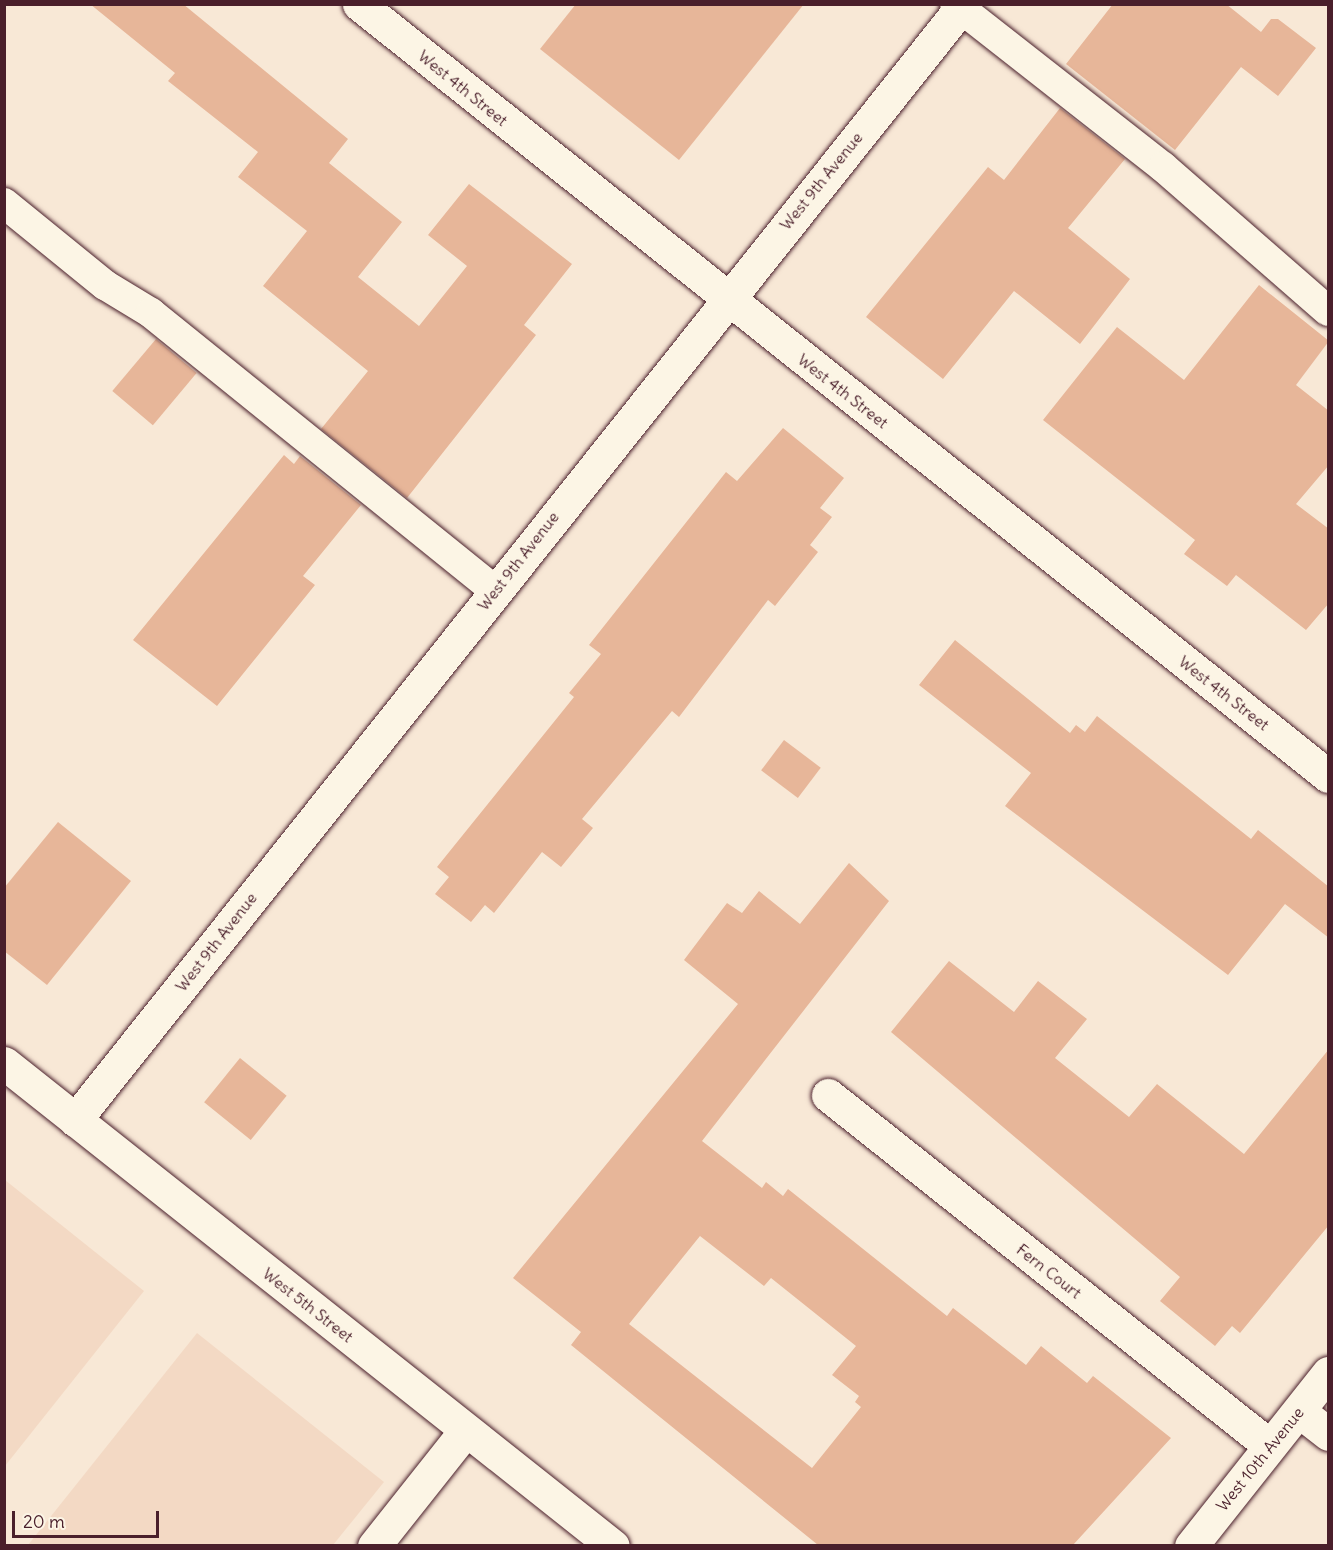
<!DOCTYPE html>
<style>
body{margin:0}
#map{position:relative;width:1333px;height:1550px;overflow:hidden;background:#f8e8d6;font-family:Delius,sans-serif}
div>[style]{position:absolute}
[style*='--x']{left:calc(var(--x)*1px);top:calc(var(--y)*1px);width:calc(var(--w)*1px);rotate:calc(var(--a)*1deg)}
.built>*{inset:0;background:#f3d9c4}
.building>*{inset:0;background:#e7b699;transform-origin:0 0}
.roads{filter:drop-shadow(0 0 2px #4a1f2b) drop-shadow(0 0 2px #4a1f2b)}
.service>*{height:30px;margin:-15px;padding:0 15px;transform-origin:15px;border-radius:15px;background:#fcf5e5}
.minor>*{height:33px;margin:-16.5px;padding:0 16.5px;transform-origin:16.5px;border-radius:16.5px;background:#fcf5e5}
.tertiary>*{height:33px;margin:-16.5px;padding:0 16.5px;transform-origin:16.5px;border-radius:16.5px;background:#fcf5e5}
span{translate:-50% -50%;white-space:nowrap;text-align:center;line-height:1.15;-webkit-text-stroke:4.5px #fcf5e5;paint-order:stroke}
.street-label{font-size:16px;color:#4a1f2b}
.frame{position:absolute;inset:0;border:6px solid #4a1f2b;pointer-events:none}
.scale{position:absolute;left:12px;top:1511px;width:147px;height:27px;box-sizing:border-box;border:3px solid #4a1f2b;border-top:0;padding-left:8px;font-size:18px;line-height:21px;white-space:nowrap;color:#4a1f2b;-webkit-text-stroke:4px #fcf5e5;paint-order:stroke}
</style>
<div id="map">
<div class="built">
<i style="clip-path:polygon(5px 1180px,144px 1291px,5px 1466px)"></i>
<i style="clip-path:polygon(197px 1333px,384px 1482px,333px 1545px,28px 1545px)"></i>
</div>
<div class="building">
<i style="clip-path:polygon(90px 4px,183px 4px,348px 139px,329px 163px,402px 222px,358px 277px,419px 326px,467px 266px,428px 235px,469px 184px,572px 264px,524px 325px,536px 335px,407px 498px,321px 429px,368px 371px,263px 286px,307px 231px,238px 177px,258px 152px,168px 81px,175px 73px)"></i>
<i style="clip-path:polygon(576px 4px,804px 4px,679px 160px,540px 49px)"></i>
<i style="clip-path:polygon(1113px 4px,1226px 4px,1261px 32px,1271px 19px,1278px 19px,1316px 48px,1278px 96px,1241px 67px,1175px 150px,1066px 64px)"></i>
<i style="clip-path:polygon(1060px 108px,1125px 159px,1068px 228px,1130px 279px,1080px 344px,1014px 291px,943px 379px,866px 317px,988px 167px,1004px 180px)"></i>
<i style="clip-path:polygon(1259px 285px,1329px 341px,1296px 385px,1329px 411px,1329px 465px,1296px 504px,1329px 529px,1329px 603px,1306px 630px,1236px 575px,1227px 586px,1184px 554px,1195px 540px,1043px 420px,1117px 327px,1184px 380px)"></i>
<i style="left:156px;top:339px;width:53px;height:68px;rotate:40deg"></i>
<i style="clip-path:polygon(783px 428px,844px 478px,820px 508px,832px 517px,810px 545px,818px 552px,775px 606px,768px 600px,679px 717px,672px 711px,582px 819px,593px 828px,561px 867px,542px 852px,494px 913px,485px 905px,471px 922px,435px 894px,449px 877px,437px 867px,574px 697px,569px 693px,601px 654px,589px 645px,726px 472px,737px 481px)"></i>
<i style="clip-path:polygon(284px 455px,294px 464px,300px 456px,361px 505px,303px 576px,315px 585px,217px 706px,133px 640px)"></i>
<i style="clip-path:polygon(955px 640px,1070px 733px,1076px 725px,1085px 732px,1097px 716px,1251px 839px,1258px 830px,1329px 887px,1329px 938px,1285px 904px,1228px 975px,1005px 806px,1031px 773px,919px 685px)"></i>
<i style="left:784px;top:740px;width:46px;height:38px;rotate:37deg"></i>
<i style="clip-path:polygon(58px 822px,131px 881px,47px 985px,4px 951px,4px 888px)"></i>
<i style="clip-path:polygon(evenodd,849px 863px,889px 901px,702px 1141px,762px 1188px,766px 1182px,783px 1196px,788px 1189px,947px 1316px,953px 1308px,1026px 1365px,1041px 1346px,1087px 1383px,1093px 1376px,1171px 1438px,1073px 1545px,818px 1545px,571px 1345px,581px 1332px,513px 1278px,738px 1004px,684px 960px,727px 903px,742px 913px,759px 891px,800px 924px,849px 863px,700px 1236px,764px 1286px,771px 1278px,856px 1346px,832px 1375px,859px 1396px,855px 1402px,861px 1407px,812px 1468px,629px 1324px,700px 1236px)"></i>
<i style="clip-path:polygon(949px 961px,1014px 1012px,1038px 981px,1087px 1019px,1055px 1058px,1129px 1117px,1157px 1084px,1244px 1154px,1329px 1049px,1329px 1225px,1240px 1333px,1232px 1326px,1215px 1346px,1160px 1301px,1180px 1277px,891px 1032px)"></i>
<i style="left:240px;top:1058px;width:60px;height:57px;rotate:39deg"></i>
</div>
<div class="roads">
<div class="service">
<i style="--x:955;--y:4;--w:264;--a:38.1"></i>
<i style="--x:1163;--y:167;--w:219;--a:41.1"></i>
<i style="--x:4;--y:203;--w:130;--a:39.1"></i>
<i style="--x:105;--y:285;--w:54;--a:31.3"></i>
<i style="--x:151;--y:313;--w:442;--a:38.9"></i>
</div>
<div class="minor">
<i style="--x:359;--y:4;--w:1239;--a:38.54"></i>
<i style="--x:828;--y:1095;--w:564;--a:38.45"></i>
<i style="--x:75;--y:1120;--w:1427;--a:-51.46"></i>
<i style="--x:1299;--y:1411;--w:37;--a:38"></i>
<i style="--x:374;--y:1546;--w:148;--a:-51.6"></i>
<i style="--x:1191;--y:1546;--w:221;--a:-51.6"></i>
</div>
<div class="tertiary">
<i style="--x:4;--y:1063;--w:777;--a:38.42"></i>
</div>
</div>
<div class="street-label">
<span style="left:463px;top:88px;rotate:39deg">West 4th Street</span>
<span style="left:821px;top:181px;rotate:-51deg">West 9th Avenue</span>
<span style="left:843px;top:391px;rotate:38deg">West 4th Street</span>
<span style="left:518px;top:561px;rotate:-52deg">West 9th Avenue</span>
<span style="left:1224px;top:693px;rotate:38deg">West 4th Street</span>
<span style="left:216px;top:942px;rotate:-52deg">West 9th Avenue</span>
<span style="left:1049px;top:1271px;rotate:38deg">Fern Court</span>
<span style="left:308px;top:1305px;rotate:38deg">West 5th Street</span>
<span style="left:1260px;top:1459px;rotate:-51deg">West 10th Avenue</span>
</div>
<div class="frame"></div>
<div class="scale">20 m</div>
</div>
